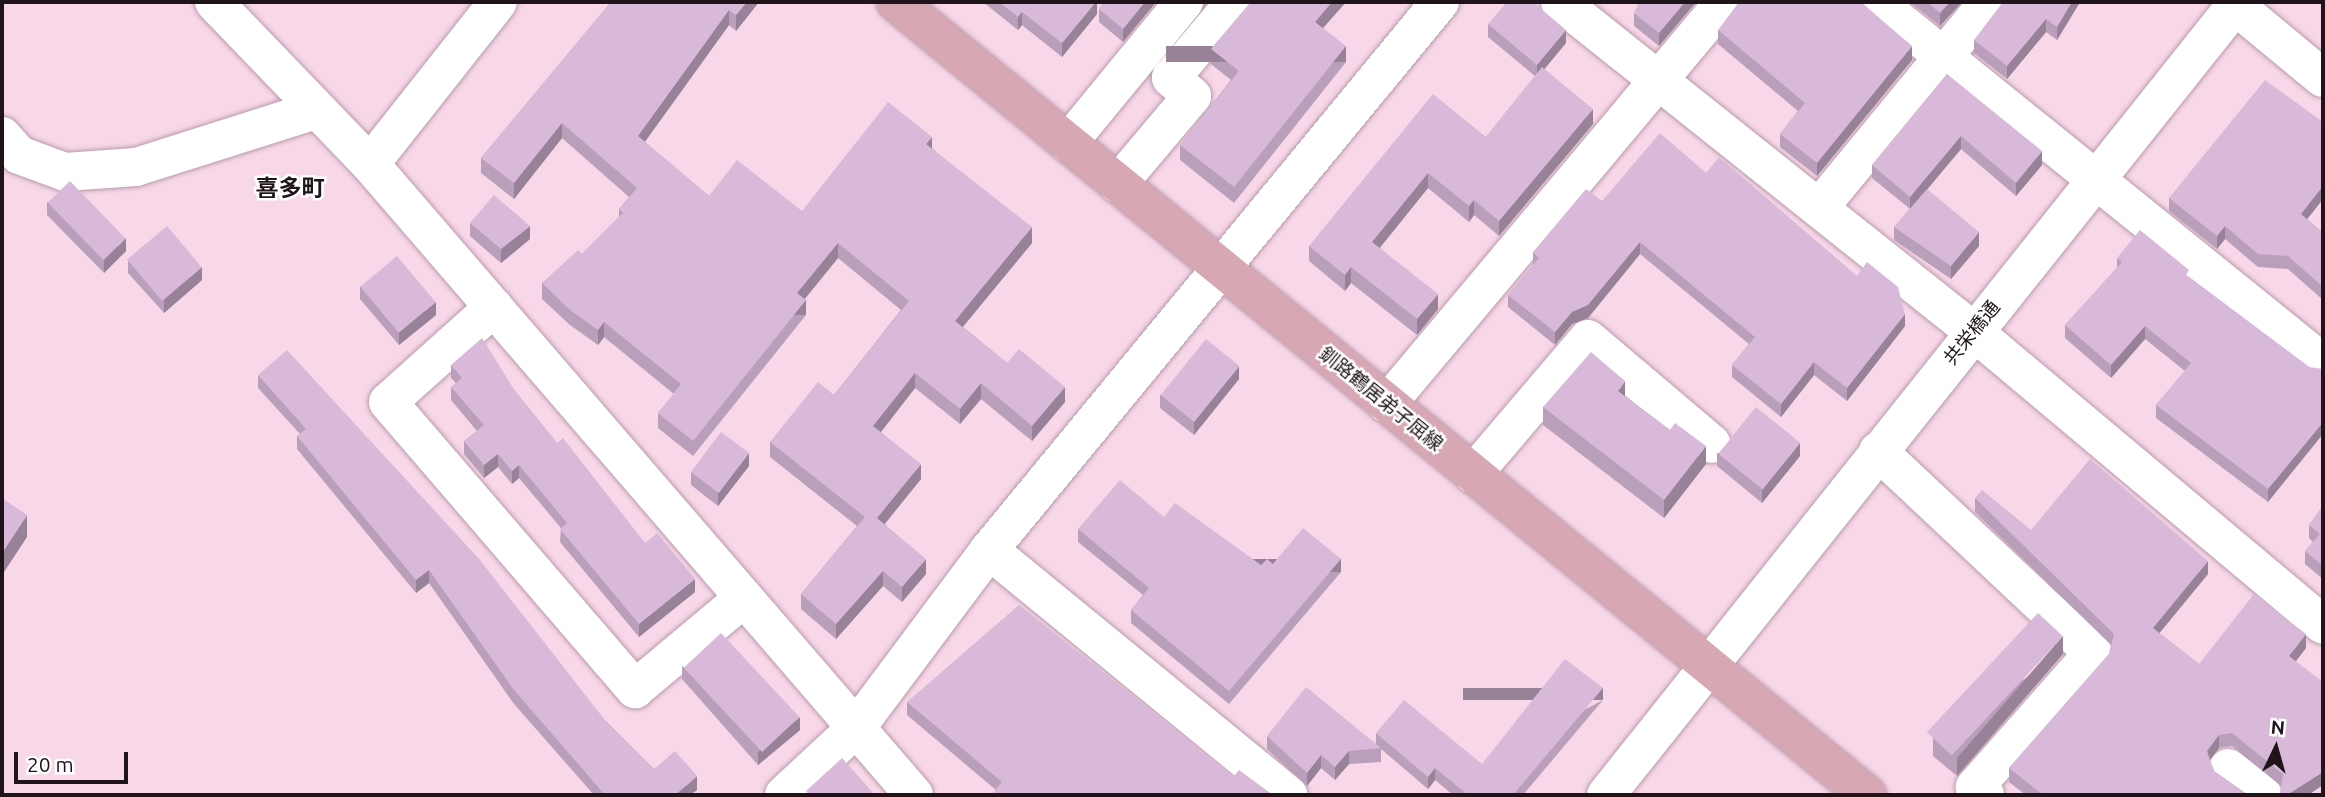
<!DOCTYPE html>
<meta charset="utf-8">
<style>
body{margin:0}
#map{position:relative;width:2325px;height:797px;overflow:hidden;background:#f7d7e8;font-family:Ubuntu,"Noto Sans JP",sans-serif}
div>[style]{position:absolute}
[style*='--x']{left:calc(var(--x)*1px);top:calc(var(--y)*1px);width:calc(var(--w)*1px);rotate:calc(var(--a)*1deg)}
.roads{filter:drop-shadow(0 0 2px #ba9bab) drop-shadow(0 0 2px #ba9bab)}
.minor>*{height:38px;margin:-19px;padding:0 19px;transform-origin:19px;border-radius:19px;background:#fff}
.major>*{height:38px;margin:-19px;padding:0 19px;transform-origin:19px;border-radius:19px;background:#d7a7b3}
.wall>*{inset:0;background:#ba9fbb}
.shaded-wall>*{inset:0;background:#978298;transform-origin:0 0}
.building>*{inset:0;background:#d8b9d9;transform-origin:0 0}
span{translate:-50% -50%;white-space:nowrap;text-align:center;line-height:1.15;-webkit-text-stroke:5px #fff;paint-order:stroke}
.street-label{font-size:19px;color:#1f141a}
.quarter-label{font-size:23px;color:#1f141a;font-weight:700}
.frame{position:absolute;inset:0;border:4px solid #1f141a;pointer-events:none}
.north{position:absolute;left:2241px;top:713px;width:70px;height:70px;-webkit-text-stroke:5px #fff;paint-order:stroke;rotate:5deg;font-size:19px;font-weight:700;line-height:28px;text-align:center;color:#1f141a}
.north::after{content:'';display:block;margin:auto;width:24px;height:32px;background:#1f141a;clip-path:polygon(50% 0,100% 100%,50% 72%,0 100%)}
.scale{position:absolute;left:14px;top:752px;width:114px;height:32px;box-sizing:border-box;border:4px solid #1f141a;border-top:0;padding-left:9px;font-size:21px;line-height:24px;white-space:nowrap;color:#1f141a;-webkit-text-stroke:5px #fff;paint-order:stroke}
</style>
<div id="map">
<div class="roads">
<div class="minor">
<i style="--x:214;--y:2;--w:225;--a:46.1"></i>
<i style="--x:370;--y:164;--w:833;--a:49.23"></i>
<i style="--x:1560;--y:2;--w:528;--a:38.54"></i>
<i style="--x:1973;--y:331;--w:457;--a:40"></i>
<i style="--x:1876;--y:2;--w:575;--a:38.92"></i>
<i style="--x:2231;--y:2;--w:119;--a:39.6"></i>
<i style="--x:2;--y:136;--w:25;--a:48"></i>
<i style="--x:19;--y:155;--w:49;--a:20.3"></i>
<i style="--x:65;--y:172;--w:71;--a:-4"></i>
<i style="--x:136;--y:167;--w:189;--a:-17.6"></i>
<i style="--x:1068;--y:143;--w:183;--a:-50.6"></i>
<i style="--x:370;--y:164;--w:206;--a:-51.7"></i>
<i style="--x:1118;--y:184;--w:115;--a:-49.9"></i>
<i style="--x:1192;--y:96;--w:28;--a:-139"></i>
<i style="--x:1171;--y:78;--w:98;--a:-50"></i>
<i style="--x:1819;--y:208;--w:266;--a:-50.6"></i>
<i style="--x:494;--y:307;--w:142;--a:138.1"></i>
<i style="--x:388;--y:402;--w:379;--a:49.3"></i>
<i style="--x:635;--y:689;--w:142;--a:-39.9"></i>
<i style="--x:1387;--y:404;--w:525;--a:-50.03"></i>
<i style="--x:1878;--y:451;--w:295;--a:43.2"></i>
<i style="--x:2093;--y:653;--w:179;--a:131.4"></i>
<i style="--x:1975;--y:787;--w:13;--a:39"></i>
<i style="--x:1473;--y:474;--w:177;--a:-49.6"></i>
<i style="--x:1588;--y:339;--w:162;--a:40.3"></i>
<i style="--x:989;--y:550;--w:387;--a:39.3"></i>
<i style="--x:2228;--y:768;--w:44;--a:37.6"></i>
<i style="--x:784;--y:795;--w:98;--a:-42.9"></i>
<i style="--x:856;--y:728;--w:222;--a:-53.2"></i>
<i style="--x:989;--y:550;--w:710;--a:-50.55"></i>
<i style="--x:1606;--y:795;--w:1014;--a:-51.45"></i>
</div>
<div class="major">
<i style="--x:896;--y:2;--w:1254;--a:39.24"></i>
</div>
</div>
<div class="wall">
<i style="clip-path:polygon(611px 2px,759px 2px,736px 31px,729px 25px,645px 142px,709px 196px,802px 211px,932px 148px,1032px 243px,963px 327px,1007px 363px,1065px 402px,1032px 441px,981px 399px,960px 424px,915px 388px,881px 432px,921px 479px,885px 524px,926px 574px,902px 602px,883px 586px,836px 639px,801px 609px,801px 594px,857px 526px,770px 457px,770px 442px,834px 395px,901px 310px,838px 258px,805px 299px,806px 315px,693px 456px,658px 428px,658px 413px,674px 394px,604px 337px,598px 345px,570px 325px,542px 299px,542px 283px,582px 254px,619px 217px,619px 209px,629px 197px,562px 138px,514px 199px,481px 173px,481px 158px)"></i>
<i style="clip-path:polygon(983px 2px,1097px 2px,1097px 14px,1062px 57px,1022px 25px,1018px 30px)"></i>
<i style="clip-path:polygon(1104px 2px,1156px 2px,1123px 42px,1099px 22px,1099px 9px)"></i>
<i style="clip-path:polygon(1251px 2px,1346px 2px,1323px 28px,1346px 62px,1234px 203px,1180px 160px,1180px 145px,1231px 80px,1211px 64px,1211px 49px)"></i>
<i style="clip-path:polygon(1696px 2px,1659px 46px,1634px 26px,1634px 13px)"></i>
<i style="clip-path:polygon(1910px 2px,1962px 2px,1940px 26px)"></i>
<i style="clip-path:polygon(2080px 2px,2057px 40px,2046px 32px,2007px 79px,1974px 53px,1974px 40px)"></i>
<i style="clip-path:polygon(1488px 24px,1566px 43px,1544px 69px,1593px 124px,1499px 236px,1474px 215px,1469px 222px,1428px 188px,1380px 248px,1438px 309px,1417px 335px,1351px 283px,1345px 291px,1309px 261px,1309px 246px,1486px 137px,1535px 76px,1488px 37px)"></i>
<i style="clip-path:polygon(1718px 30px,1912px 60px,1817px 176px,1780px 147px,1780px 134px,1798px 111px,1718px 44px)"></i>
<i style="clip-path:polygon(1947px 74px,2042px 165px,2016px 196px,1961px 149px,1927px 189px,1979px 246px,1951px 279px,1894px 240px,1894px 227px,1910px 209px,1872px 178px,1872px 165px)"></i>
<i style="clip-path:polygon(2323px 122px,2323px 199px,2307px 219px,2323px 233px,2323px 300px,2288px 269px,2258px 267px,2225px 239px,2217px 249px,2169px 211px,2169px 198px)"></i>
<i style="clip-path:polygon(1706px 173px,1905px 326px,1847px 401px,1814px 375px,1781px 417px,1732px 377px,1732px 365px,1749px 344px,1640px 254px,1588px 318px,1572px 324px,1555px 345px,1508px 307px,1508px 295px,1533px 265px,1533px 252px,1602px 201px)"></i>
<i style="clip-path:polygon(47px 202px,126px 251px,104px 273px,47px 215px)"></i>
<i style="clip-path:polygon(470px 223px,530px 239px,501px 263px,470px 236px)"></i>
<i style="clip-path:polygon(2117px 258px,2189px 277px,2309px 367px,2268px 502px,2156px 418px,2156px 405px,2185px 371px,2145px 339px,2111px 378px,2065px 338px,2065px 325px,2117px 268px)"></i>
<i style="clip-path:polygon(128px 260px,202px 280px,164px 313px,128px 273px)"></i>
<i style="clip-path:polygon(360px 286px,436px 315px,399px 345px,360px 299px)"></i>
<i style="clip-path:polygon(451px 365px,515px 391px,557px 443px,645px 543px,695px 592px,639px 637px,560px 542px,561px 528px,519px 478px,512px 484px,498px 467px,484px 478px,464px 454px,464px 441px,477px 431px,451px 400px,451px 387px,456px 383px,451px 378px)"></i>
<i style="clip-path:polygon(258px 375px,654px 769px,697px 790px,690px 795px,594px 795px,514px 704px,429px 583px,416px 593px,297px 449px,297px 436px,300px 434px,258px 388px)"></i>
<i style="clip-path:polygon(1239px 379px,1194px 435px,1160px 408px,1160px 395px)"></i>
<i style="clip-path:polygon(1625px 396px,1670px 430px,1706px 464px,1664px 518px,1543px 425px,1543px 407px)"></i>
<i style="clip-path:polygon(1717px 453px,1800px 456px,1762px 503px,1717px 466px)"></i>
<i style="clip-path:polygon(749px 466px,718px 506px,691px 485px,691px 472px)"></i>
<i style="clip-path:polygon(1975px 498px,2031px 530px,2208px 574px,2159px 633px,2199px 664px,2306px 648px,2296px 661px,2323px 785px,2308px 795px,2280px 795px,2281px 786px,2232px 746px,2219px 748px,2210px 760px,2214px 771px,2248px 795px,2026px 795px,2009px 782px,2009px 768px,2109px 654px,2111px 645px,1975px 512px)"></i>
<i style="clip-path:polygon(2323px 506px,2323px 579px,2305px 564px,2305px 551px,2313px 542px,2309px 538px,2309px 525px)"></i>
<i style="clip-path:polygon(1164px 517px,1261px 565px,1273px 564px,1341px 572px,1229px 704px,1131px 623px,1131px 610px,1143px 595px,1078px 542px,1078px 529px)"></i>
<i style="clip-path:polygon(2063px 654px,1957px 776px,1933px 756px,1933px 738px)"></i>
<i style="clip-path:polygon(682px 666px,800px 730px,758px 765px,682px 679px)"></i>
<i style="clip-path:polygon(1603px 700px,1523px 795px,1453px 795px,1435px 780px,1428px 789px,1381px 749px,1381px 762px,1349px 764px,1335px 780px,1321px 768px,1307px 786px,1267px 749px,1267px 736px,1376px 745px,1376px 733px,1482px 764px)"></i>
<i style="clip-path:polygon(907px 702px,1234px 776px,1273px 795px,992px 795px,996px 790px,907px 715px)"></i>
</div>
<div class="shaded-wall">
<i style="clip-path:polygon(747px 2px,759px 2px,736px 31px,736px 15px)"></i>
<i style="clip-path:polygon(1096px 2px,1097px 2px,1097px 14px,1062px 57px,1062px 43px)"></i>
<i style="clip-path:polygon(1145px 2px,1156px 2px,1123px 42px,1123px 29px)"></i>
<i style="clip-path:polygon(1332px 2px,1346px 2px,1315px 37px,1315px 22px)"></i>
<i style="clip-path:polygon(1685px 2px,1696px 2px,1659px 46px,1659px 33px)"></i>
<i style="clip-path:polygon(1950px 2px,1962px 2px,1940px 26px,1940px 13px)"></i>
<i style="clip-path:polygon(2072px 2px,2080px 2px,2057px 40px,2057px 27px)"></i>
<i style="clip-path:polygon(729px 10px,729px 25px,638px 151px,638px 136px)"></i>
<i style="clip-path:polygon(1022px 12px,1022px 25px,1018px 30px,1018px 17px)"></i>
<i style="clip-path:polygon(2046px 19px,2046px 32px,2007px 79px,2007px 66px)"></i>
<i style="clip-path:polygon(1566px 30px,1566px 43px,1537px 78px,1537px 65px)"></i>
<i style="left:1346px;top:46px;width:16px;height:180px;rotate:90deg"></i>
<i style="clip-path:polygon(1912px 46px,1912px 60px,1817px 176px,1817px 163px)"></i>
<i style="clip-path:polygon(1593px 109px,1593px 124px,1499px 236px,1499px 221px)"></i>
<i style="clip-path:polygon(562px 123px,562px 138px,514px 199px,514px 183px)"></i>
<i style="clip-path:polygon(1961px 136px,1961px 149px,1910px 210px,1910px 197px)"></i>
<i style="clip-path:polygon(932px 137px,932px 152px,926px 144px)"></i>
<i style="clip-path:polygon(2042px 151px,2042px 165px,2016px 196px,2016px 183px)"></i>
<i style="clip-path:polygon(1428px 173px,1428px 188px,1372px 257px,1372px 242px)"></i>
<i style="clip-path:polygon(2323px 186px,2323px 199px,2301px 227px,2301px 214px)"></i>
<i style="clip-path:polygon(1474px 200px,1474px 215px,1469px 222px,1469px 206px)"></i>
<i style="clip-path:polygon(530px 226px,530px 239px,501px 263px,501px 249px)"></i>
<i style="clip-path:polygon(2225px 226px,2225px 239px,2217px 249px,2217px 236px)"></i>
<i style="clip-path:polygon(1032px 227px,1032px 243px,955px 336px,955px 321px)"></i>
<i style="clip-path:polygon(1979px 232px,1979px 246px,1951px 279px,1951px 266px)"></i>
<i style="clip-path:polygon(126px 238px,126px 251px,104px 273px,104px 260px)"></i>
<i style="clip-path:polygon(1640px 242px,1640px 254px,1588px 318px,1572px 324px,1555px 345px,1555px 332px,1572px 312px)"></i>
<i style="clip-path:polygon(838px 243px,838px 258px,797px 308px,797px 293px)"></i>
<i style="clip-path:polygon(202px 267px,202px 280px,164px 313px,164px 300px)"></i>
<i style="clip-path:polygon(1351px 267px,1351px 283px,1345px 291px,1345px 275px)"></i>
<i style="clip-path:polygon(1438px 294px,1438px 309px,1417px 335px,1417px 319px)"></i>
<i style="left:806px;top:300px;width:15px;height:181px;rotate:90deg"></i>
<i style="clip-path:polygon(436px 302px,436px 315px,399px 345px,399px 332px)"></i>
<i style="clip-path:polygon(1905px 314px,1905px 326px,1847px 401px,1847px 388px)"></i>
<i style="clip-path:polygon(604px 322px,604px 337px,598px 345px,598px 330px)"></i>
<i style="clip-path:polygon(2145px 326px,2145px 339px,2111px 378px,2111px 365px)"></i>
<i style="clip-path:polygon(1814px 362px,1814px 375px,1781px 417px,1781px 404px)"></i>
<i style="clip-path:polygon(1239px 366px,1239px 379px,1194px 435px,1194px 422px)"></i>
<i style="clip-path:polygon(915px 373px,915px 388px,873px 442px,873px 426px)"></i>
<i style="clip-path:polygon(1625px 381px,1625px 399px,1618px 391px)"></i>
<i style="clip-path:polygon(981px 383px,981px 399px,960px 424px,960px 409px)"></i>
<i style="clip-path:polygon(1065px 387px,1065px 402px,1032px 441px,1032px 426px)"></i>
<i style="clip-path:polygon(2323px 422px,2323px 434px,2268px 502px,2268px 489px)"></i>
<i style="clip-path:polygon(1800px 443px,1800px 456px,1762px 503px,1762px 490px)"></i>
<i style="clip-path:polygon(1706px 446px,1706px 464px,1664px 518px,1664px 500px)"></i>
<i style="clip-path:polygon(749px 453px,749px 466px,718px 506px,718px 493px)"></i>
<i style="clip-path:polygon(498px 454px,498px 467px,484px 478px,484px 465px)"></i>
<i style="clip-path:polygon(921px 464px,921px 479px,877px 533px,877px 518px)"></i>
<i style="clip-path:polygon(519px 465px,519px 478px,512px 484px,512px 471px)"></i>
<i style="clip-path:polygon(27px 515px,27px 537px,2px 575px,2px 553px)"></i>
<i style="clip-path:polygon(926px 559px,926px 574px,902px 602px,902px 587px)"></i>
<i style="left:1341px;top:559px;width:13px;height:173px;rotate:90deg"></i>
<i style="clip-path:polygon(2208px 561px,2208px 574px,2153px 641px,2153px 628px)"></i>
<i style="clip-path:polygon(429px 570px,429px 583px,416px 593px,416px 580px)"></i>
<i style="clip-path:polygon(883px 571px,883px 586px,836px 639px,836px 624px)"></i>
<i style="clip-path:polygon(695px 579px,695px 592px,639px 637px,639px 624px)"></i>
<i style="clip-path:polygon(2306px 634px,2306px 648px,2289px 670px,2289px 656px)"></i>
<i style="clip-path:polygon(2063px 636px,2063px 654px,1957px 776px,1957px 758px)"></i>
<i style="left:1603px;top:688px;width:12px;height:140px;rotate:90deg"></i>
<i style="clip-path:polygon(800px 717px,800px 730px,758px 765px,758px 752px)"></i>
<i style="clip-path:polygon(2219px 735px,2219px 748px,2207px 764px,2207px 751px)"></i>
<i style="clip-path:polygon(1349px 751px,1349px 764px,1335px 780px,1335px 767px)"></i>
<i style="clip-path:polygon(1321px 755px,1321px 768px,1307px 786px,1307px 773px)"></i>
<i style="clip-path:polygon(1435px 768px,1435px 780px,1428px 789px,1428px 777px)"></i>
<i style="clip-path:polygon(2323px 772px,2323px 785px,2308px 795px,2287px 795px)"></i>
<i style="clip-path:polygon(697px 776px,697px 790px,690px 795px,676px 795px)"></i>
</div>
<div class="building">
<i style="clip-path:polygon(611px 2px,747px 2px,736px 15px,729px 10px,638px 136px,709px 196px,737px 160px,802px 211px,888px 102px,932px 137px,926px 144px,1032px 227px,955px 321px,1007px 363px,1019px 349px,1065px 387px,1032px 426px,981px 383px,960px 409px,915px 373px,873px 426px,921px 464px,877px 518px,926px 559px,902px 587px,883px 571px,836px 624px,801px 594px,865px 517px,770px 442px,818px 382px,834px 395px,909px 301px,838px 243px,797px 293px,806px 300px,693px 441px,658px 413px,681px 384px,604px 322px,598px 330px,570px 310px,542px 283px,578px 250px,582px 254px,623px 213px,619px 209px,637px 188px,562px 123px,514px 183px,481px 158px)"></i>
<i style="clip-path:polygon(999px 2px,1096px 2px,1062px 43px,1022px 12px,1018px 17px)"></i>
<i style="clip-path:polygon(1104px 2px,1145px 2px,1123px 29px,1099px 9px)"></i>
<i style="clip-path:polygon(1251px 2px,1332px 2px,1315px 22px,1346px 46px,1234px 187px,1180px 145px,1239px 71px,1211px 49px)"></i>
<i style="clip-path:polygon(1507px 2px,1533px 2px,1566px 30px,1537px 65px,1488px 24px)"></i>
<i style="clip-path:polygon(1639px 2px,1685px 2px,1659px 33px,1634px 13px)"></i>
<i style="clip-path:polygon(1739px 2px,1861px 2px,1912px 46px,1817px 163px,1780px 134px,1805px 103px,1718px 30px)"></i>
<i style="clip-path:polygon(1927px 2px,1950px 2px,1940px 13px)"></i>
<i style="clip-path:polygon(2003px 2px,2072px 2px,2057px 27px,2046px 19px,2007px 66px,1974px 40px)"></i>
<i style="clip-path:polygon(1542px 67px,1593px 109px,1499px 221px,1474px 200px,1469px 206px,1428px 173px,1372px 242px,1438px 294px,1417px 319px,1351px 267px,1345px 275px,1309px 246px,1433px 94px,1486px 137px)"></i>
<i style="clip-path:polygon(1947px 74px,2042px 151px,2016px 183px,1961px 136px,1910px 197px,1872px 165px)"></i>
<i style="clip-path:polygon(2265px 80px,2323px 122px,2323px 186px,2301px 214px,2323px 233px,2323px 287px,2288px 256px,2258px 254px,2225px 226px,2217px 236px,2169px 198px)"></i>
<i style="clip-path:polygon(1660px 133px,1706px 173px,1719px 157px,1857px 276px,1867px 262px,1898px 287px,1905px 314px,1847px 388px,1814px 362px,1781px 404px,1732px 365px,1755px 337px,1640px 242px,1588px 305px,1572px 312px,1555px 332px,1508px 295px,1539px 258px,1533px 252px,1586px 189px,1602px 201px)"></i>
<i style="left:70px;top:181px;width:80px;height:31px;rotate:46deg"></i>
<i style="clip-path:polygon(1927px 189px,1979px 232px,1951px 266px,1894px 227px)"></i>
<i style="clip-path:polygon(494px 195px,530px 226px,501px 249px,470px 223px)"></i>
<i style="left:167px;top:226px;width:54px;height:52px;rotate:50deg"></i>
<i style="clip-path:polygon(2140px 230px,2189px 270px,2186px 275px,2309px 367px,2323px 369px,2323px 422px,2268px 489px,2156px 405px,2191px 363px,2145px 326px,2111px 365px,2065px 325px,2122px 262px,2117px 258px)"></i>
<i style="left:397px;top:256px;width:60px;height:48px;rotate:50deg"></i>
<i style="clip-path:polygon(482px 338px,515px 391px,557px 443px,563px 438px,645px 543px,657px 533px,695px 579px,639px 624px,560px 529px,567px 523px,519px 465px,512px 471px,498px 454px,484px 465px,464px 441px,484px 425px,451px 387px,462px 378px,451px 365px)"></i>
<i style="left:1206px;top:339px;width:43px;height:72px;rotate:39deg"></i>
<i style="clip-path:polygon(287px 350px,480px 560px,608px 724px,654px 769px,675px 751px,697px 776px,676px 794px,677px 795px,605px 795px,514px 690px,429px 570px,416px 580px,297px 436px,306px 429px,258px 375px)"></i>
<i style="clip-path:polygon(1591px 352px,1625px 381px,1618px 391px,1670px 430px,1675px 423px,1706px 446px,1664px 500px,1543px 407px)"></i>
<i style="left:1756px;top:407px;width:57px;height:60px;rotate:39deg"></i>
<i style="left:721px;top:432px;width:35px;height:50px;rotate:37deg"></i>
<i style="clip-path:polygon(2090px 459px,2208px 561px,2153px 628px,2199px 664px,2254px 594px,2306px 634px,2289px 656px,2323px 682px,2323px 772px,2287px 795px,2280px 795px,2283px 774px,2232px 733px,2219px 735px,2207px 751px,2214px 771px,2248px 795px,2043px 795px,2009px 768px,2109px 654px,2114px 634px,1975px 498px,1982px 490px,2031px 530px)"></i>
<i style="clip-path:polygon(1120px 480px,1164px 517px,1175px 503px,1261px 565px,1267px 559px,1273px 564px,1303px 528px,1341px 559px,1229px 691px,1131px 610px,1149px 588px,1078px 529px)"></i>
<i style="clip-path:polygon(2px 498px,27px 515px,2px 553px)"></i>
<i style="clip-path:polygon(2323px 506px,2323px 566px,2305px 551px,2320px 534px,2309px 525px)"></i>
<i style="clip-path:polygon(1019px 605px,1234px 776px,1239px 770px,1273px 795px,993px 795px,992px 794px,1002px 782px,907px 702px)"></i>
<i style="left:2038px;top:613px;width:34px;height:163px;rotate:43deg"></i>
<i style="left:721px;top:633px;width:115px;height:51px;rotate:47deg"></i>
<i style="clip-path:polygon(1565px 659px,1603px 688px,1513px 795px,1468px 795px,1435px 768px,1428px 777px,1376px 733px,1404px 700px,1482px 764px)"></i>
<i style="clip-path:polygon(1306px 687px,1381px 748px,1349px 751px,1335px 767px,1321px 755px,1307px 773px,1267px 736px)"></i>
<i style="clip-path:polygon(842px 758px,875px 795px,809px 795px,806px 791px)"></i>
</div>
<div class="street-label">
<span style="left:1972px;top:333px;rotate:-51deg">共栄橋通</span>
<span style="left:1381px;top:399px;rotate:39deg">釧路鶴居弟子屈線</span>
</div>
<div class="quarter-label">
<span style="left:290px;top:188px">喜多町</span>
</div>
<div class="frame"></div>
<div class="north">N</div>
<div class="scale">20 m</div>
</div>
